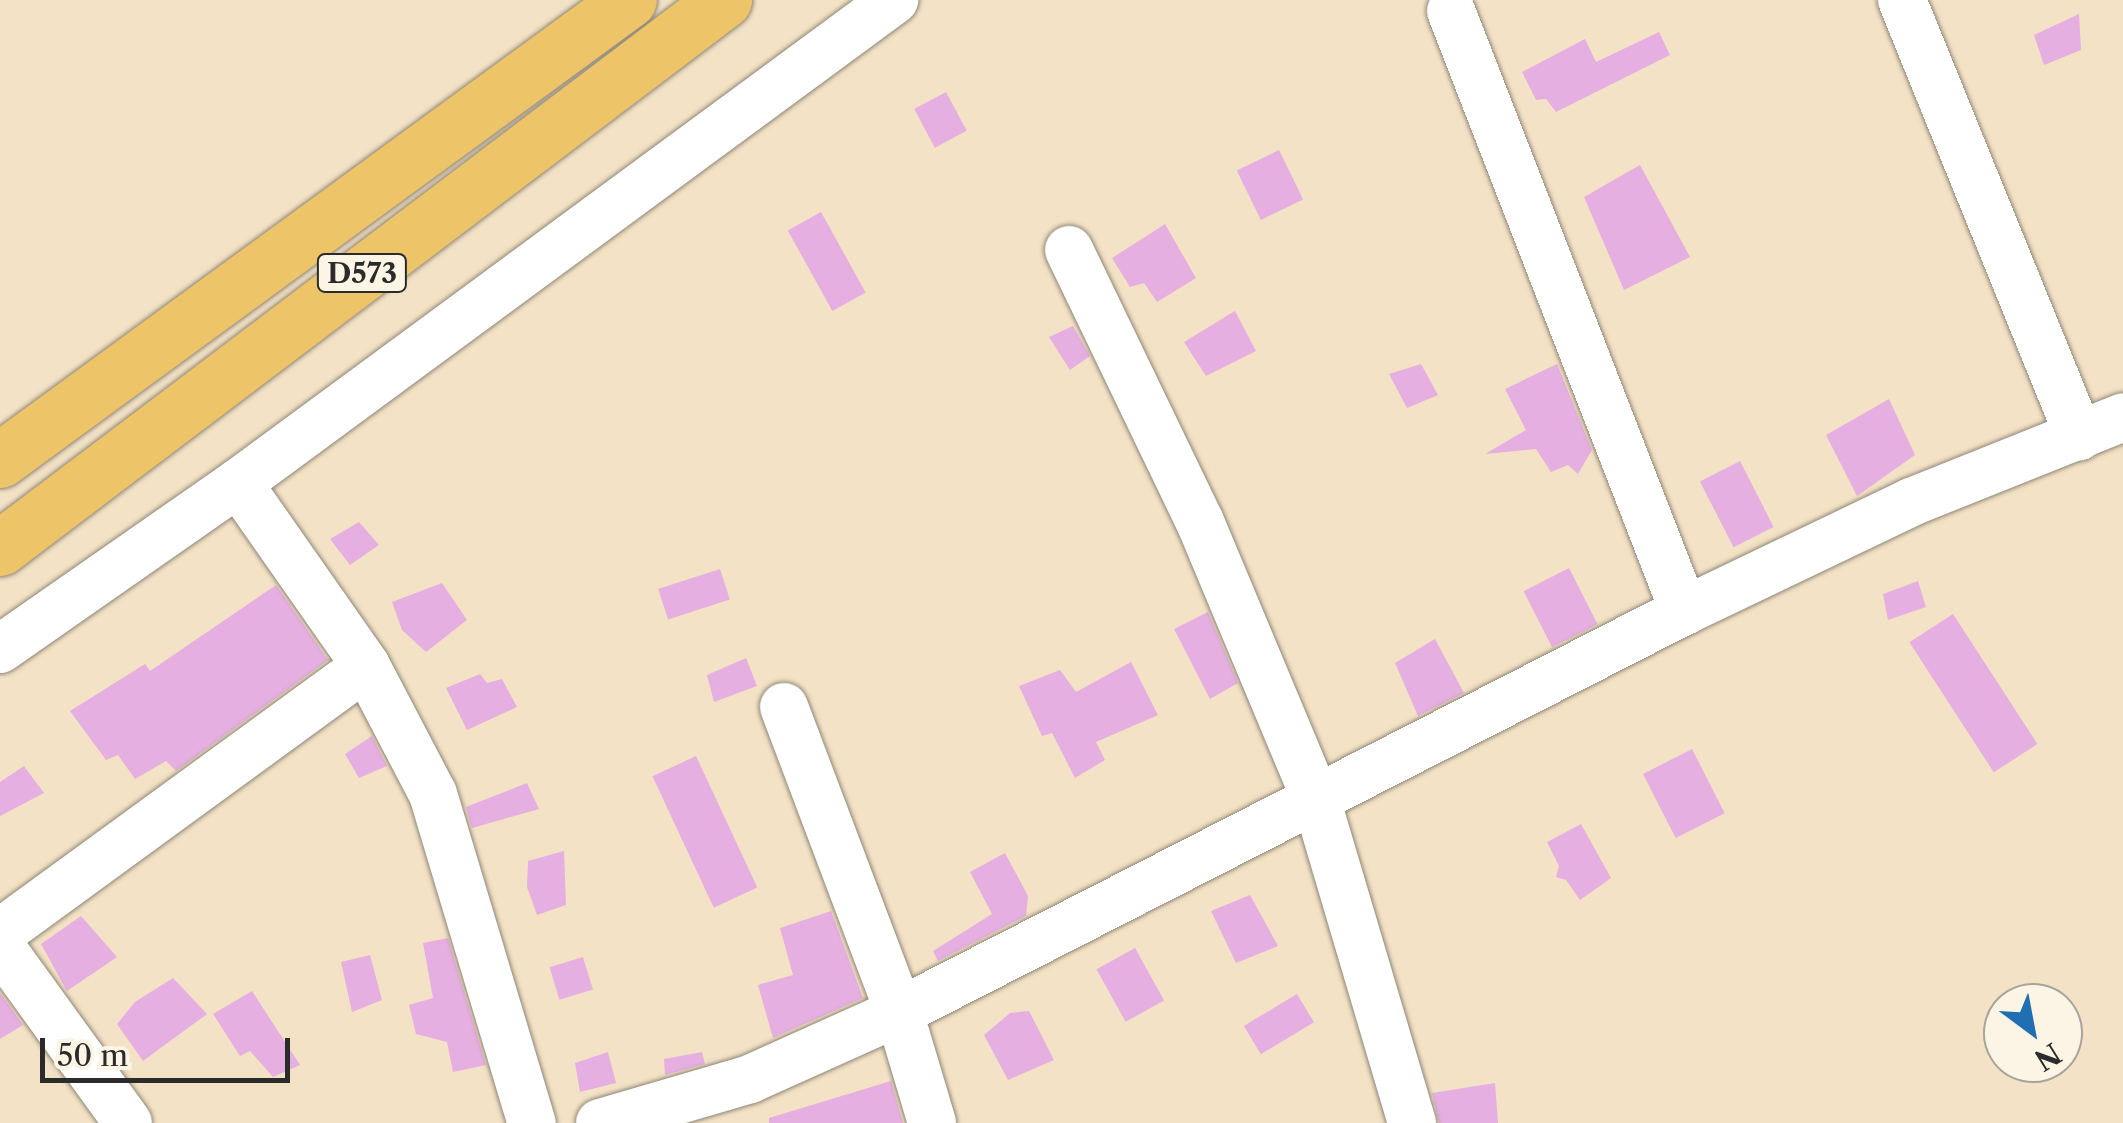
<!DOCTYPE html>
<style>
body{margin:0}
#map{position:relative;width:2123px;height:1123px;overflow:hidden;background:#f3e2c5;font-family:"Libre Caslon Text",serif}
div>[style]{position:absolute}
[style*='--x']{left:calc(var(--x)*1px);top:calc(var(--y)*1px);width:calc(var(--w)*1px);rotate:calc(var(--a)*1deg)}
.building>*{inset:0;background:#e6afe1;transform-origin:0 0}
.roads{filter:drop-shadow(0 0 2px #8f8678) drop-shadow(0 0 2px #8f8678)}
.minor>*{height:48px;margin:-24px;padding:0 24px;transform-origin:24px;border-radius:24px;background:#fff}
.highway>*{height:55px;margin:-27.5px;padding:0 27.5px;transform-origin:27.5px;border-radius:27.5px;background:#eec469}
span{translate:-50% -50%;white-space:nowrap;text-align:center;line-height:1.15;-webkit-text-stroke:8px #fcf5e5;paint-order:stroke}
.shield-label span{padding:2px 8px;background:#fcf5e5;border:2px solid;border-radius:8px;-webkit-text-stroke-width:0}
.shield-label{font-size:28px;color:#2b2b2b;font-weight:700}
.north{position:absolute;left:1983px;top:983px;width:100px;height:100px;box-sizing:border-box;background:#fcf5e5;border:2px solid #a8a49b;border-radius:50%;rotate:148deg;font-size:28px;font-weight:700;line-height:40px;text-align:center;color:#2b2b2b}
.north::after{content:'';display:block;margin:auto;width:35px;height:45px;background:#1f6fb2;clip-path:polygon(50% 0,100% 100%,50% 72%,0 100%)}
.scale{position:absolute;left:40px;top:1038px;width:250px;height:45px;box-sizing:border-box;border:5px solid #2b2b2b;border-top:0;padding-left:12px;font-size:30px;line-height:35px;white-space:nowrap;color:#2b2b2b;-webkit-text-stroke:8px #fcf5e5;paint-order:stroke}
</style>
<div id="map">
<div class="building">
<i style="clip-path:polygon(2079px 14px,2081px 50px,2044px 65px,2034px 35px)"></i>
<i style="clip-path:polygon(1659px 32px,1670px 55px,1556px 112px,1546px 99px,1536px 100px,1522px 72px,1585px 39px,1596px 62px)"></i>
<i style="left:946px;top:92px;width:44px;height:36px;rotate:62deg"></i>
<i style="left:1279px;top:150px;width:55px;height:47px;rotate:64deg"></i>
<i style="clip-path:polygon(1640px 165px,1690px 257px,1624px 290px,1584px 197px)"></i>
<i style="left:821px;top:212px;width:92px;height:38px;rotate:61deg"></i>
<i style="clip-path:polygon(1165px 224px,1196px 278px,1157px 302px,1144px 283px,1130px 287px,1112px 258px)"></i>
<i style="clip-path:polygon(1235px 311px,1256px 351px,1206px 376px,1184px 342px)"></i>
<i style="clip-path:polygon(1073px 326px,1090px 356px,1070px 370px,1049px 337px)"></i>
<i style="clip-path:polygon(1421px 364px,1438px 395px,1407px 408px,1389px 374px)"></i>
<i style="clip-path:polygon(1557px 364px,1592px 450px,1578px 474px,1568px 465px,1551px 472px,1536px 449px,1485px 454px,1526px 430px,1505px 389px)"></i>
<i style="clip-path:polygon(1889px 399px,1915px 455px,1857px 496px,1826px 435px)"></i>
<i style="left:1740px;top:461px;width:74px;height:45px;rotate:63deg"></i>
<i style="clip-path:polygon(359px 522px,379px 545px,350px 565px,330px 539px)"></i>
<i style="left:1569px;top:568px;width:63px;height:51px;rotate:63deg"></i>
<i style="left:720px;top:569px;width:32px;height:65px;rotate:72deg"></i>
<i style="clip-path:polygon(1918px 581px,1926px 607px,1888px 620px,1883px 594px)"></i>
<i style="clip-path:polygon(442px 583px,467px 620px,426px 652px,402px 630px,392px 602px)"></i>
<i style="clip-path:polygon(276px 585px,328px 660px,176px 771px,166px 761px,135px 779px,118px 755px,106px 760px,70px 711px,145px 664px,150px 671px)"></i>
<i style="clip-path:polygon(1208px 612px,1238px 683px,1210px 699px,1174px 629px)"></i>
<i style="left:1953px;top:614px;width:155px;height:52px;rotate:57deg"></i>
<i style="clip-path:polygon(1435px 639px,1464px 693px,1418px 716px,1395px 663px)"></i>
<i style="clip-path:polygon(746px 658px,757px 686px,714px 702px,707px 675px)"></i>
<i style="clip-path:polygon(1131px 662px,1158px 715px,1096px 742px,1105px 760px,1075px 778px,1052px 733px,1042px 736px,1019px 686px,1060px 670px,1076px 692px)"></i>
<i style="clip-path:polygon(480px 674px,487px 683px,502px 679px,517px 707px,467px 730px,446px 688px)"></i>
<i style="clip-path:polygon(372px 736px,387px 766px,359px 778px,345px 754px)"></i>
<i style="left:1692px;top:749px;width:72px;height:55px;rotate:63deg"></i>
<i style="left:696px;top:756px;width:145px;height:48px;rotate:65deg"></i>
<i style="clip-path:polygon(24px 766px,44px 793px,0 816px,0 782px)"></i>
<i style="clip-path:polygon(527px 783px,539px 809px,472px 828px,466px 807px)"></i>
<i style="clip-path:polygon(1581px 824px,1611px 878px,1580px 900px,1566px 880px,1556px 877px,1559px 866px,1547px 842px)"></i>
<i style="clip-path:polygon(564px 851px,566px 905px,537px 915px,527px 887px,528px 861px)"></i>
<i style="clip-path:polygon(1005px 853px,1028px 896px,1026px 916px,938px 961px,933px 951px,992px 914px,970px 872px)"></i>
<i style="clip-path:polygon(1250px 895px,1278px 946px,1236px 963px,1211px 911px)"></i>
<i style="clip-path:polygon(831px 911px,863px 998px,773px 1038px,758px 985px,793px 975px,780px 928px)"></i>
<i style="clip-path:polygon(81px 916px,117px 957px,67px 991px,41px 944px)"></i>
<i style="clip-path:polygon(448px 938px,486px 1065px,453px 1072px,447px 1042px,416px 1034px,409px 1005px,433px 998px,423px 943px)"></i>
<i style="left:1135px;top:948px;width:60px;height:44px;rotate:61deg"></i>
<i style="clip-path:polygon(370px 955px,382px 1000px,352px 1012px,341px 962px)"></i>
<i style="left:583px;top:957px;width:34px;height:35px;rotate:73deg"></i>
<i style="clip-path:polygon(173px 978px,207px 1014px,143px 1061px,117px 1024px,135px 1002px)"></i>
<i style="clip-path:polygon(252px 991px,300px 1065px,273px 1077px,250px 1051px,240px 1056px,213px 1014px)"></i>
<i style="clip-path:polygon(0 993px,23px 1025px,0 1039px)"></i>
<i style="left:1297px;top:994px;width:33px;height:62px;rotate:59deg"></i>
<i style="clip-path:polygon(1029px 1011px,1054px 1060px,1008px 1080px,984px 1035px,1010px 1013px)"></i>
<i style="clip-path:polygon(608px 1052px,616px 1083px,580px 1092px,575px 1063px)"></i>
<i style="clip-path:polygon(702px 1052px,705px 1064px,665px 1075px,664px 1059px)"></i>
<i style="clip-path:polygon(891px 1081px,903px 1123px,769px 1123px,769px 1118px)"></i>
<i style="clip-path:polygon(1495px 1083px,1498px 1123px,1439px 1123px,1432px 1093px)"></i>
</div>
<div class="roads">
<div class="minor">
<i style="--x:1902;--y:0;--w:471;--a:67.9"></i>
<i style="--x:1451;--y:11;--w:644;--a:68.78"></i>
<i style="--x:1069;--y:250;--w:302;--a:64.3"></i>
<i style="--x:1200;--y:522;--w:303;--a:67.3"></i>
<i style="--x:1317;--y:802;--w:335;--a:73.5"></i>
<i style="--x:238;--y:483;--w:223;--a:55"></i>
<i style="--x:366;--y:666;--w:144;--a:62.4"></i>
<i style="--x:433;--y:794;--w:344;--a:73.3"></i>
<i style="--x:0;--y:649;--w:290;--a:-34.9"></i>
<i style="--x:238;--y:483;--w:815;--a:-36.36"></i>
<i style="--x:784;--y:707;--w:326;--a:69.3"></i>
<i style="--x:899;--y:1012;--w:116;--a:73.4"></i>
<i style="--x:0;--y:933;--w:453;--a:-36.1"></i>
<i style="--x:0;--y:946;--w:218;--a:54.1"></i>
<i style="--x:600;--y:1123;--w:156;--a:-16.3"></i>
<i style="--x:750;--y:1079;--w:163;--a:-24.2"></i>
<i style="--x:899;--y:1012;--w:881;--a:-27.06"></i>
<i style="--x:1684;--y:611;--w:252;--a:-25.6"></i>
<i style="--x:1911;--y:502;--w:228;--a:-21.8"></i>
</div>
<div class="highway">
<i style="--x:0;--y:460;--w:779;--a:-36.18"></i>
<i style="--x:0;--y:548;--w:908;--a:-37.12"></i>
</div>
</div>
<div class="shield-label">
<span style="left:362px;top:273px">D573</span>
</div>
<div class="north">N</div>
<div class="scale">50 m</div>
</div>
